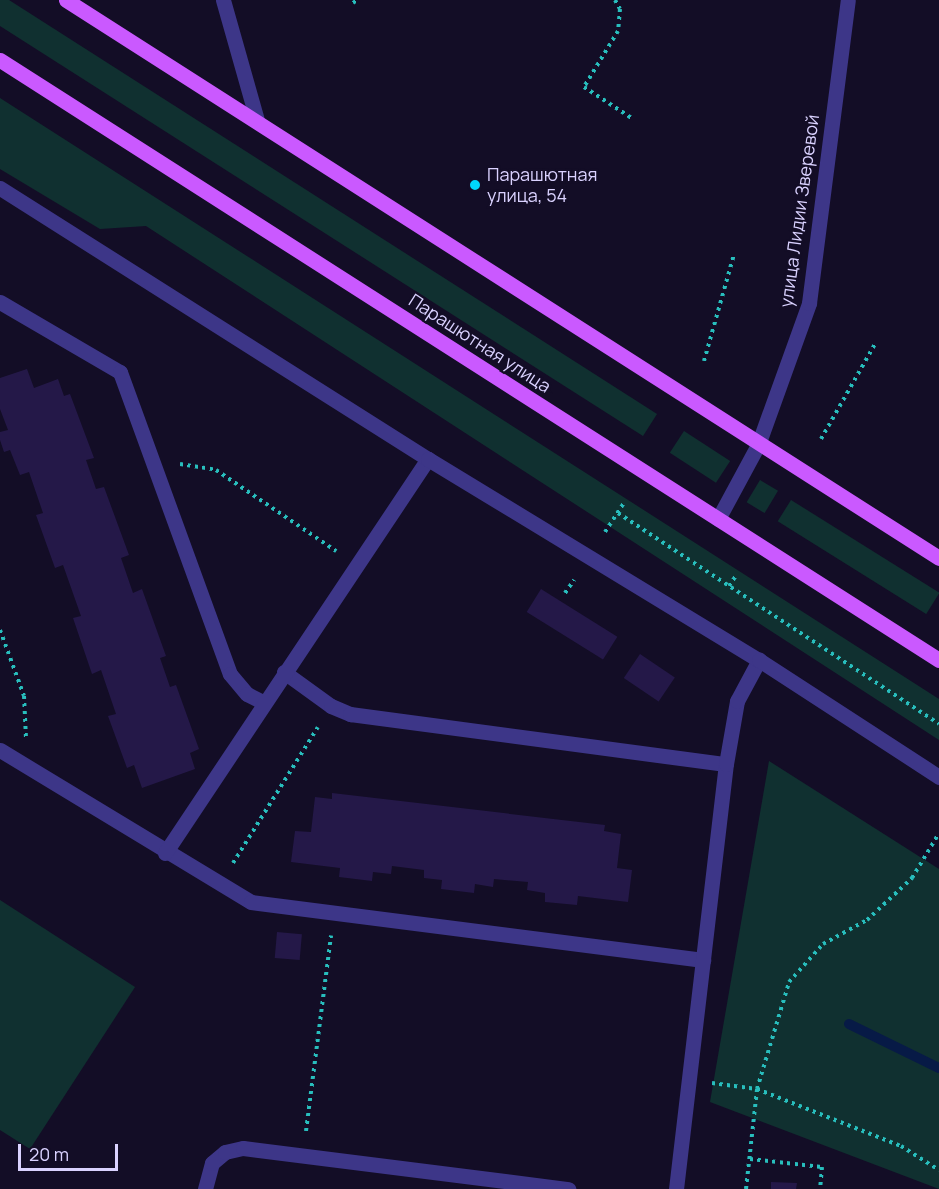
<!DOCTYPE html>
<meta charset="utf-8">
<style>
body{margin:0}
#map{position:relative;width:939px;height:1189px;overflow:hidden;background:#130d26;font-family:Manrope,sans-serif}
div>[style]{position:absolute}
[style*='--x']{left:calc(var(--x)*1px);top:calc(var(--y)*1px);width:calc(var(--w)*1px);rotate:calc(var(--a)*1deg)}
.green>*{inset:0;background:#103030;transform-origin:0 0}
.stream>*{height:10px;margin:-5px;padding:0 5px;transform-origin:5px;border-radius:5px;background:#071a46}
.building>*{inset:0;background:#241848;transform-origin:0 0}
.path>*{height:4px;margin-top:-2px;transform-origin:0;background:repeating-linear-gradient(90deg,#28bebd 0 3px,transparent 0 7.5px)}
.service>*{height:15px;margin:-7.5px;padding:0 7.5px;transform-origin:7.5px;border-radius:7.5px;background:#3d3688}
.minor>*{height:15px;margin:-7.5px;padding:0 7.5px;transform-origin:7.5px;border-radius:7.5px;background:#3d3688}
.primary>*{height:15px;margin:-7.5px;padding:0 7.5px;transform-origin:7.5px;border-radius:7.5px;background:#ca59ff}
.dots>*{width:16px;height:16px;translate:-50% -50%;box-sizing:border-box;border:3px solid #130d26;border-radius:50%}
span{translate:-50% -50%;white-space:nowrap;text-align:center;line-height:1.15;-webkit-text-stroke:4.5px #130d26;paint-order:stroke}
.poi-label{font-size:18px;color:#dad2ff}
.left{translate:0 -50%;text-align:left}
.street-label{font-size:18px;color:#dad2ff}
.scale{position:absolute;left:18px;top:1144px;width:100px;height:27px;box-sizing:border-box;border:3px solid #dad2ff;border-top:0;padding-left:8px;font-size:18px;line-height:21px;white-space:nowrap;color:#dad2ff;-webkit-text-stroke:4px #130d26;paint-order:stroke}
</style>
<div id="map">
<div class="green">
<i style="clip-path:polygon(0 0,9px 0,657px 414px,643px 436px,0 26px)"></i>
<i style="clip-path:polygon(0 98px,939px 699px,939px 740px,146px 226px,100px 229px,0 169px)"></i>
<i style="left:684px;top:431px;width:55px;height:26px;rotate:33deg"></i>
<i style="left:760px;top:480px;width:21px;height:26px;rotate:31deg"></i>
<i style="left:791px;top:500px;width:175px;height:25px;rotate:32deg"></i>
<i style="clip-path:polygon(769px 761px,939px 869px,939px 1189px,710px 1102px)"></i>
<i style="clip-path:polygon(0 900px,135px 987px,30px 1149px,0 1130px)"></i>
</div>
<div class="stream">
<i style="--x:849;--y:1024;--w:100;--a:26.1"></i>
</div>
<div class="building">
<i style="clip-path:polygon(27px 369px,34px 388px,58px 379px,64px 396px,70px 394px,94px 458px,86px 460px,96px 489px,104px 487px,129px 555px,121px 558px,133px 593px,142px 589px,166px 656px,160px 658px,170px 687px,176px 685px,199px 749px,190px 753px,195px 769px,142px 788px,134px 765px,127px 768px,108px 716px,116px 714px,101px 670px,92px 674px,73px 618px,81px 616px,63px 565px,55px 568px,36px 515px,43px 513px,29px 472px,20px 475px,10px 450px,4px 452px,0 440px,0 432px,8px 430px,0 409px,0 378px)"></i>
<i style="left:541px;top:589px;width:90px;height:27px;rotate:32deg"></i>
<i style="left:640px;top:654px;width:42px;height:29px;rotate:34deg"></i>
<i style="clip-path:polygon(332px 793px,605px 825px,604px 831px,621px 834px,617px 868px,632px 870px,628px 902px,578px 896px,577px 905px,545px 902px,545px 893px,527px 890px,528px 882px,494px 879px,493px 887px,475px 884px,474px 893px,441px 889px,442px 880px,424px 878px,424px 870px,392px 866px,391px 874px,373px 872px,372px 881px,339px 877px,340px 868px,291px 862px,295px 831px,311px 832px,315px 797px,332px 799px)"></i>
<i style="left:277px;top:932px;width:25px;height:26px;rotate:5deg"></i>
<i style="clip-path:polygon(771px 1182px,797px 1183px,796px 1189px,771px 1189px)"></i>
</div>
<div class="path">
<i style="--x:615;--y:0;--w:10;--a:61"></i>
<i style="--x:620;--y:9;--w:22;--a:95"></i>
<i style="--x:618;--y:31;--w:66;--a:121.3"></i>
<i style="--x:584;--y:87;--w:59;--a:33.1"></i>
<i style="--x:353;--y:3;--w:5;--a:-37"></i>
<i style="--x:704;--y:361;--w:111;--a:-74.3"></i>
<i style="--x:821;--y:439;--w:109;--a:-60.4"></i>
<i style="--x:180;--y:464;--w:36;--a:9"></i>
<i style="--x:216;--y:470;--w:145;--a:34"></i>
<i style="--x:618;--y:513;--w:384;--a:33.3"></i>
<i style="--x:605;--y:532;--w:37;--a:-57"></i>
<i style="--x:729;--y:586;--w:14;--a:-56"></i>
<i style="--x:565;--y:593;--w:16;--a:-55"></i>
<i style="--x:0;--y:630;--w:70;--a:70"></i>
<i style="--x:24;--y:696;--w:43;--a:87.3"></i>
<i style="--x:233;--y:863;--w:160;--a:-58"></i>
<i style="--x:712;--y:1083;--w:45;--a:7.6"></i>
<i style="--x:757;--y:1089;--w:155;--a:21.6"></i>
<i style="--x:901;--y:1146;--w:45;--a:32.3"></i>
<i style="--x:306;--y:1131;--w:197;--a:-82.7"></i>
<i style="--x:750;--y:1159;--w:72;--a:6.3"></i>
<i style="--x:822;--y:1167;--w:22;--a:95"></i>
<i style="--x:746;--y:1189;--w:101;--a:-83.7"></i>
<i style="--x:757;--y:1089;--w:112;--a:-73.3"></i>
<i style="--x:789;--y:982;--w:51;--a:-48.2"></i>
<i style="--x:823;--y:944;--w:50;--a:-28.6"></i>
<i style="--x:867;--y:920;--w:62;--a:-43"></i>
<i style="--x:912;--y:878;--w:52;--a:-59"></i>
</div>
<div class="service">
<i style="--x:0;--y:302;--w:139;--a:30.3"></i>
<i style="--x:120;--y:372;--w:321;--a:70"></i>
<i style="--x:230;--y:674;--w:26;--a:50"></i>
<i style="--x:247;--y:694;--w:18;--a:27"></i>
<i style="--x:284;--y:672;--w:58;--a:35.9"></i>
<i style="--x:331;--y:706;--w:21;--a:23"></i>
<i style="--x:350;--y:714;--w:379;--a:7.6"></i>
<i style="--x:0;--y:750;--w:293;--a:31.2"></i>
<i style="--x:251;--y:902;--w:456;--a:7.3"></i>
<i style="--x:165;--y:853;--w:474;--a:-56.3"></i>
<i style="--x:205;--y:1189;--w:27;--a:-75"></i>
<i style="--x:212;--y:1163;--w:17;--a:-40"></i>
<i style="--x:225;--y:1152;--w:18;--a:-13"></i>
<i style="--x:243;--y:1148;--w:328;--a:7.2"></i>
<i style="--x:676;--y:1189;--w:428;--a:-83.3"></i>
<i style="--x:726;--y:764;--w:64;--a:-80.1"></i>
<i style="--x:737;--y:701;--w:47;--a:-61.8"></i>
</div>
<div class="minor">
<i style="--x:223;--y:0;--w:125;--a:74.2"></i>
<i style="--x:0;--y:188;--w:507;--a:32.34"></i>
<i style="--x:428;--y:459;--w:387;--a:31.3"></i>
<i style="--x:759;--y:660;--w:215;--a:33"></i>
<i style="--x:718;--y:519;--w:84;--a:-61.6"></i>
<i style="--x:758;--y:445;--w:151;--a:-70.2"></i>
<i style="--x:809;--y:303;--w:305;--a:-82.7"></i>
</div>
<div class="primary">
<i style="--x:66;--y:0;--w:1036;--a:32.59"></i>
<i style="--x:0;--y:60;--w:1114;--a:32.58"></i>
</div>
<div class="dots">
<i style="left:475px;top:185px;background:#00d7fd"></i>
</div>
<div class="poi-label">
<span class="left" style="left:487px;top:185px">Парашютная<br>улица, 54</span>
</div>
<div class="street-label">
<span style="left:799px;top:211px;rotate:-82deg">улица Лидии Зверевой</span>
<span style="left:480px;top:343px;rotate:33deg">Парашютная улица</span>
</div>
<div class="scale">20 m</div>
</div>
